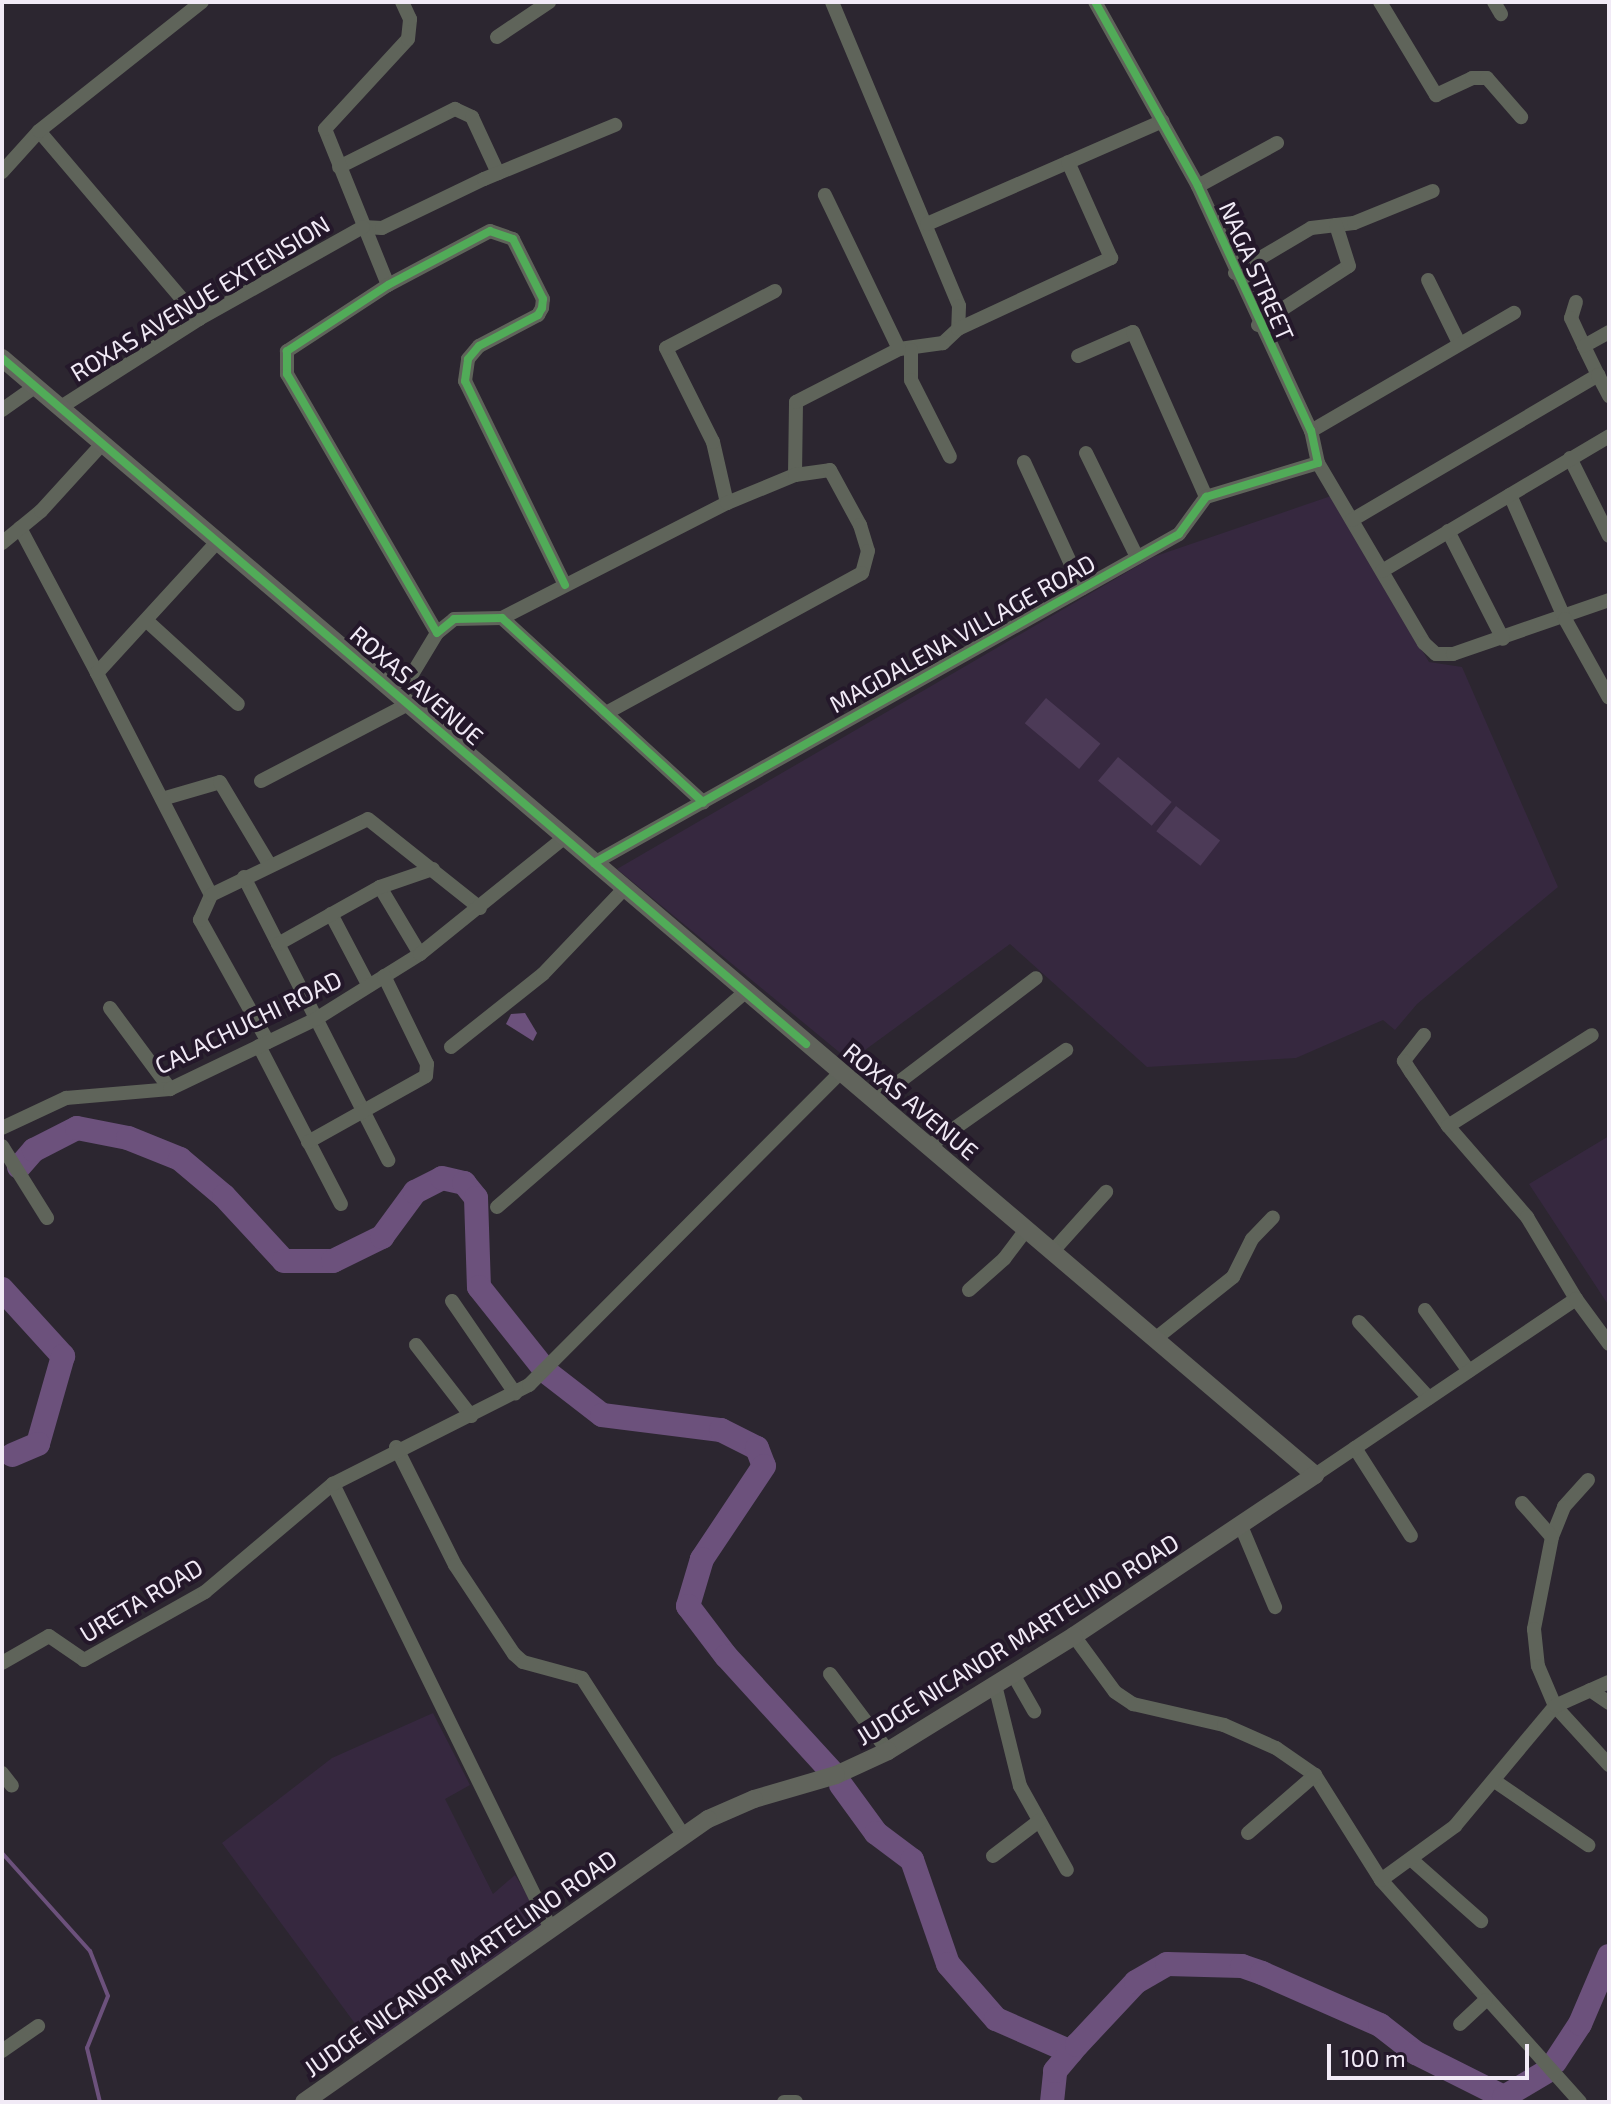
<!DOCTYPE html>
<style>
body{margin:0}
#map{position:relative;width:1611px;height:2104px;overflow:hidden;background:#2c2630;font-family:"Exo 2",sans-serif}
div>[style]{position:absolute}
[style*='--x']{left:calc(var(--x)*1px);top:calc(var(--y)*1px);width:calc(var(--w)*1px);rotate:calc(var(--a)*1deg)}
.built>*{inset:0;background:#36283f}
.green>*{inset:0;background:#4c3a57;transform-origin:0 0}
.water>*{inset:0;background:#6c517c}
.stream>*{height:4px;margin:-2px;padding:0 2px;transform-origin:2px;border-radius:2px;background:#6c517c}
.river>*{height:24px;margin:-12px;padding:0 12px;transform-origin:12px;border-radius:12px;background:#6c517c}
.minor>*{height:14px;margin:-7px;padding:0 7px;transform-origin:7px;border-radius:7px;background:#5f645a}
.major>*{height:18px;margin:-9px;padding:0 9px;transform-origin:9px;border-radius:9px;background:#61645c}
.cycleway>*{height:8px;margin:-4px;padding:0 4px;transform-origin:4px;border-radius:4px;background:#51ab58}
span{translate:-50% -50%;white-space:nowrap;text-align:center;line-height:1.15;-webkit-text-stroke:8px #24182a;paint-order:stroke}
.street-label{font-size:24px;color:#f1eaf6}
.frame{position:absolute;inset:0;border:4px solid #f1eaf6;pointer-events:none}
.scale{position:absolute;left:1327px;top:2044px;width:202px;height:36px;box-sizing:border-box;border:4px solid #f1eaf6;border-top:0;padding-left:10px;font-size:24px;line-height:28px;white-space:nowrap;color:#f1eaf6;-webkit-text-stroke:6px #24182a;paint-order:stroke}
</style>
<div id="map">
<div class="built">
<i style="clip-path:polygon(1331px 496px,1429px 662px,1462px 667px,1558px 887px,1417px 1004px,1395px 1030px,1383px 1020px,1296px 1058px,1147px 1067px,1010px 944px,850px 1061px,617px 869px,1153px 557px)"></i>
<i style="clip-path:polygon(1609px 1136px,1609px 1306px,1529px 1184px)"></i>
<i style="clip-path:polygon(433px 1713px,470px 1785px,445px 1799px,493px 1894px,515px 1875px,547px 1928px,373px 2048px,222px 1843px,332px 1758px)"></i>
</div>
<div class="green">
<i style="left:1046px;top:698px;width:71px;height:33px;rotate:40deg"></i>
<i style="left:1118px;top:757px;width:70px;height:31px;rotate:40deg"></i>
<i style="left:1176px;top:806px;width:56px;height:32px;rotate:38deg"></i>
</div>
<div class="water">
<i style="clip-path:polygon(525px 1013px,537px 1033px,533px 1041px,506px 1024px,511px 1014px)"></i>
</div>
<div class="stream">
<i style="--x:2;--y:1455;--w:10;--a:0"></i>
<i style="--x:2;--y:1853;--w:132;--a:48.1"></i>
<i style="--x:90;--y:1951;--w:48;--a:68.2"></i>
<i style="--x:108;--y:1996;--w:56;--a:112"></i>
<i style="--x:87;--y:2048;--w:56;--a:76.5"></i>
</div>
<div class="river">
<i style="--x:19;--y:1167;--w:23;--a:-49"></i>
<i style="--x:34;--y:1150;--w:48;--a:-27.1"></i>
<i style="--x:77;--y:1128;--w:52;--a:11.1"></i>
<i style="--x:128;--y:1138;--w:56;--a:22"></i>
<i style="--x:180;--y:1159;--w:57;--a:40.1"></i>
<i style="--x:224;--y:1196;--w:88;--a:47.3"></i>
<i style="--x:284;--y:1261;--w:49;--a:0"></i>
<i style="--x:333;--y:1261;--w:55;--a:-26.1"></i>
<i style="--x:382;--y:1237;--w:56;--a:-53.7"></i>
<i style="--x:415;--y:1192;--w:30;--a:-27"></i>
<i style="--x:442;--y:1178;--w:23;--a:13"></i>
<i style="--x:464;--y:1183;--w:19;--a:51"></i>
<i style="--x:476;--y:1198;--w:89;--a:88.1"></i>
<i style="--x:479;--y:1287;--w:100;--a:51.5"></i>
<i style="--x:2;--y:1289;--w:91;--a:47.7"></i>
<i style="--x:63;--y:1356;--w:91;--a:105.9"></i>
<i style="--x:38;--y:1444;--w:28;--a:157"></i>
<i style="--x:549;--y:1374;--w:67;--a:37.7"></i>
<i style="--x:602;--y:1415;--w:120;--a:7.2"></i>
<i style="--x:721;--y:1430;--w:40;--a:26.6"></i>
<i style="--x:757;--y:1448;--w:19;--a:69"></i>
<i style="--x:764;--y:1466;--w:112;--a:123.7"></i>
<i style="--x:702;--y:1559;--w:49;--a:106.6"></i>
<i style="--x:688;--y:1606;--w:63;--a:52.8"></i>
<i style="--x:726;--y:1656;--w:157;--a:47.6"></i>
<i style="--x:841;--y:1785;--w:59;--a:53.9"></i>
<i style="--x:876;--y:1833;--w:45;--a:36.9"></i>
<i style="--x:912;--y:1860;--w:110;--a:70.9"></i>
<i style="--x:948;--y:1964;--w:73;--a:48.9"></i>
<i style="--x:996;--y:2019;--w:82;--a:23.7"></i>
<i style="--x:1555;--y:2062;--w:45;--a:-56.7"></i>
<i style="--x:1580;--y:2024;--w:74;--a:-66.9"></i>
<i style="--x:1052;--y:2102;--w:31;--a:-84"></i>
<i style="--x:1055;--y:2071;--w:34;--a:-50"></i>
<i style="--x:1077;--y:2045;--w:86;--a:-46.9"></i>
<i style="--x:1136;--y:1982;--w:36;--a:-30"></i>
<i style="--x:1167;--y:1964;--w:75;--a:1.5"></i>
<i style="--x:1242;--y:1966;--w:21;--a:19"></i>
<i style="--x:1262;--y:1973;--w:129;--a:23.8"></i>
<i style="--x:1380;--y:2025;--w:46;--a:37.9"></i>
<i style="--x:1416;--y:2053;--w:98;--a:26.6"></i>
<i style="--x:1504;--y:2097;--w:49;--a:-30.8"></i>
</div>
<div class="minor">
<i style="--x:832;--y:2;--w:329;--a:67.3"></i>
<i style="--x:959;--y:306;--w:23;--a:92"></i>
<i style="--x:958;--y:329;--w:21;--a:137"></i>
<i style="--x:943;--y:343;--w:44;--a:172.2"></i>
<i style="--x:1380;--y:2;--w:109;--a:58.9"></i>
<i style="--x:1436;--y:95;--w:40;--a:-25"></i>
<i style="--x:1472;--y:78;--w:15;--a:0"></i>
<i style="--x:1487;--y:78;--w:52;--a:48.9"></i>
<i style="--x:1494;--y:2;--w:14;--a:60"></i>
<i style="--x:497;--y:37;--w:63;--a:-33.9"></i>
<i style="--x:39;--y:131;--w:247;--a:49.6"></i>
<i style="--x:339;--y:167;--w:130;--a:-26.6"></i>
<i style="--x:455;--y:109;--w:19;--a:25"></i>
<i style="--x:472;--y:117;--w:62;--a:65.1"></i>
<i style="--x:2;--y:172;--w:55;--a:-47.9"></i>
<i style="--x:39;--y:131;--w:208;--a:-38.4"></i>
<i style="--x:1198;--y:186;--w:90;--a:-28.6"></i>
<i style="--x:927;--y:224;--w:257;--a:-23.6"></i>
<i style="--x:363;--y:227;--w:19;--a:3"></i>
<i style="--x:382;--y:228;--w:113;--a:-25.7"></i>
<i style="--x:484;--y:179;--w:142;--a:-22.4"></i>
<i style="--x:1235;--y:273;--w:88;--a:-30.6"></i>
<i style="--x:1311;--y:228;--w:43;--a:-6.6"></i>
<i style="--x:1354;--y:223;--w:85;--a:-22.1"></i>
<i style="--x:1428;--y:280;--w:70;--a:63.8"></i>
<i style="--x:388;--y:285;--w:168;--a:-112"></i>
<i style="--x:325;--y:129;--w:122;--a:-47.3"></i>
<i style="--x:408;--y:39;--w:20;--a:-84"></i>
<i style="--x:410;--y:19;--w:19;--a:-115"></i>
<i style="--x:1576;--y:302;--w:17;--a:107"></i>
<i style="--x:1571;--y:318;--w:31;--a:65"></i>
<i style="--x:1258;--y:325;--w:108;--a:-33"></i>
<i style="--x:1349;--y:266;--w:43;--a:-107.6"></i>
<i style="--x:958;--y:329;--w:169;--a:-24.9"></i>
<i style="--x:1111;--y:258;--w:105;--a:-114.1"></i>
<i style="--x:911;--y:350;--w:30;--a:90"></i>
<i style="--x:911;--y:380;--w:86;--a:63.1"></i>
<i style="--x:1078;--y:356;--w:60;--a:-23.6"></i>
<i style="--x:1133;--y:332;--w:180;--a:66.1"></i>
<i style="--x:1598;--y:375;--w:32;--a:-116"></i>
<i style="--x:1584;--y:346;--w:29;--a:-29"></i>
<i style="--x:61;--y:407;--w:164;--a:-32.5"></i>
<i style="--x:199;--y:319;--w:188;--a:-29.3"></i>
<i style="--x:2;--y:410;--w:42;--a:-35.2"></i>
<i style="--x:1311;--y:431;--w:235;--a:-30.2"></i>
<i style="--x:1086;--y:453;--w:116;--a:63.9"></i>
<i style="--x:1570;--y:458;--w:87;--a:63.4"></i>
<i style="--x:1024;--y:462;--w:139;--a:65.3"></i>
<i style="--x:1318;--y:463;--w:209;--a:59.5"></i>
<i style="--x:1424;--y:643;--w:16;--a:43"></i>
<i style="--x:1436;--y:654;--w:17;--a:0"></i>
<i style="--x:1453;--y:654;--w:165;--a:-19.1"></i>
<i style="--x:795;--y:475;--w:73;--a:-89.2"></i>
<i style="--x:796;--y:402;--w:116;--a:-27.2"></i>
<i style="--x:899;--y:349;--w:171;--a:-115.7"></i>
<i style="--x:1510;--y:495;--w:136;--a:66.1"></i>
<i style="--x:1565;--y:619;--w:90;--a:60.9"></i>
<i style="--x:727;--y:503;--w:63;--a:-102.9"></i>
<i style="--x:713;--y:442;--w:105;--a:-116.6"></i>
<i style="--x:666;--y:348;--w:123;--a:-27.6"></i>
<i style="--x:1352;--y:520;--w:286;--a:-30.5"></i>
<i style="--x:1598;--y:375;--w:24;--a:62"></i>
<i style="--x:20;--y:528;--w:164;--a:62"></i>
<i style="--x:1448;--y:531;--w:121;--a:63"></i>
<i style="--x:2;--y:543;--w:50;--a:-39.4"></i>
<i style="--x:41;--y:511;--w:92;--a:-47.6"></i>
<i style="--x:1382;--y:571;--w:264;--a:-30.7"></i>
<i style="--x:565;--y:585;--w:227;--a:-116.1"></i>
<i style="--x:465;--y:381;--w:22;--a:-82"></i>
<i style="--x:468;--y:359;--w:17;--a:-50"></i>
<i style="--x:479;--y:346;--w:67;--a:-27.7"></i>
<i style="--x:538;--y:315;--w:8;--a:-60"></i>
<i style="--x:542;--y:308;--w:9;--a:-84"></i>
<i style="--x:543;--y:299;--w:67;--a:-116.6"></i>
<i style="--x:513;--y:239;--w:24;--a:-161"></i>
<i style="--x:490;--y:231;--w:115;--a:152.1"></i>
<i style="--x:388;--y:285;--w:121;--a:146.8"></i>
<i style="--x:287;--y:351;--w:23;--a:90"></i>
<i style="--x:287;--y:374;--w:299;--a:59.9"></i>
<i style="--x:437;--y:633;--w:22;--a:-39"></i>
<i style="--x:454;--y:619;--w:48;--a:-1.2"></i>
<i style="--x:502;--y:618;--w:273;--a:42.5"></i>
<i style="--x:502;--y:618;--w:253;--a:-27.1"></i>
<i style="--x:727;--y:503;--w:74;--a:-22.4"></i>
<i style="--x:795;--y:475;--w:35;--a:-8"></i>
<i style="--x:830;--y:470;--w:63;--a:61.4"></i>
<i style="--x:860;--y:525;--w:27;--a:73"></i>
<i style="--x:868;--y:551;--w:23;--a:105"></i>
<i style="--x:862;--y:573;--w:292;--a:151.3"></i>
<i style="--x:147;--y:621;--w:123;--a:42.4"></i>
<i style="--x:399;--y:696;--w:74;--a:-58.9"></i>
<i style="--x:261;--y:781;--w:166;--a:-27.6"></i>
<i style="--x:162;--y:799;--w:60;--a:-16.3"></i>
<i style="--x:220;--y:782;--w:96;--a:59.1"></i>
<i style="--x:594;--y:863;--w:671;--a:-29.35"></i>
<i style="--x:1179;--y:534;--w:46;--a:-53.9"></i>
<i style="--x:1206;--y:497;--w:117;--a:-16.9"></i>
<i style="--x:1318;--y:463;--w:33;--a:-102"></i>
<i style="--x:1311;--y:431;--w:270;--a:-114.8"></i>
<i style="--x:1198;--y:186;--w:211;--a:-119.2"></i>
<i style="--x:244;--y:877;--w:318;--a:63"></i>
<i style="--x:380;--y:887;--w:78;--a:59.2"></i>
<i style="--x:211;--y:895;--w:250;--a:-117.2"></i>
<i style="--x:97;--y:673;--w:179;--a:-47.5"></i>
<i style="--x:331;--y:914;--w:81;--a:62.2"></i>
<i style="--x:278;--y:944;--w:117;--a:-29.2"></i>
<i style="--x:380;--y:887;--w:56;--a:-18.8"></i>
<i style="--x:110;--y:1008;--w:101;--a:53.5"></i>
<i style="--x:1424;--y:1035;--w:33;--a:128"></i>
<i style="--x:1404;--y:1061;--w:13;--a:58"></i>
<i style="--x:1411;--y:1072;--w:65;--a:55.6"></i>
<i style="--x:1448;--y:1126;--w:121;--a:49"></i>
<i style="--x:1527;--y:1217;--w:96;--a:59.1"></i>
<i style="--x:268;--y:1042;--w:140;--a:-119.1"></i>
<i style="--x:200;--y:920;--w:27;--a:-66"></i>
<i style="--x:211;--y:895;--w:174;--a:-25.8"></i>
<i style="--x:368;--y:819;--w:143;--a:38.5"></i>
<i style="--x:259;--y:1046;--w:178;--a:62.6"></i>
<i style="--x:451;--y:1047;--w:117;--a:-38.4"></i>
<i style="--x:543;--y:974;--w:117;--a:-46.4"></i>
<i style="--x:874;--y:1101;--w:203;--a:-37.2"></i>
<i style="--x:1448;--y:1126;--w:170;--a:-32.3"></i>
<i style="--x:2;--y:1128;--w:71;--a:-25.1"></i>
<i style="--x:66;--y:1098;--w:104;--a:-4.9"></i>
<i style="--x:170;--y:1089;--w:162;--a:-25.6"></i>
<i style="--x:316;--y:1019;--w:123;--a:-32"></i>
<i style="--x:420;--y:954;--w:185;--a:-38.9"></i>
<i style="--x:308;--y:1142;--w:135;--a:-29.2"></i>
<i style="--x:426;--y:1076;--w:12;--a:-85"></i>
<i style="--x:427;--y:1064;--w:98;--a:-116"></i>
<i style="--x:2;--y:1146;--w:85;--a:58"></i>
<i style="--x:928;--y:1147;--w:169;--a:-35.1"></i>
<i style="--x:497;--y:1207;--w:328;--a:-40.9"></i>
<i style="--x:1052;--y:1252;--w:81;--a:-48"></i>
<i style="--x:969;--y:1290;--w:47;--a:-41.5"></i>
<i style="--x:1004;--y:1259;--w:36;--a:-53"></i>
<i style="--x:452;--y:1301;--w:112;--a:55.6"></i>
<i style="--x:1425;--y:1310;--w:75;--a:54.2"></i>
<i style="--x:1359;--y:1322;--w:103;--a:47.4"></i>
<i style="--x:1155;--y:1339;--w:100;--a:-38.5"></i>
<i style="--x:1233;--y:1277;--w:42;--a:-63.4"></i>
<i style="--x:1252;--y:1239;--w:30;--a:-46"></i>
<i style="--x:416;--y:1345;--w:90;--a:52.2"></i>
<i style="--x:396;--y:1447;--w:132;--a:63.4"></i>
<i style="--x:455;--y:1565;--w:107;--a:56.5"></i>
<i style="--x:514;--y:1654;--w:12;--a:42"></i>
<i style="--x:523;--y:1662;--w:61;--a:15.2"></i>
<i style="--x:582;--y:1678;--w:187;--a:57.2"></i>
<i style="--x:1355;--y:1448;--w:104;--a:57.5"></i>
<i style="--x:1315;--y:1475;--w:315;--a:-34"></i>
<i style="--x:1576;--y:1299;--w:56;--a:53.7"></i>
<i style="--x:1588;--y:1480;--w:36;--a:132"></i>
<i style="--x:1564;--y:1507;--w:32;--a:112"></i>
<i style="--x:1552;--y:1537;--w:94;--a:101.1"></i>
<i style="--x:1534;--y:1629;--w:37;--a:84"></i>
<i style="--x:1538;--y:1666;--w:43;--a:67"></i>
<i style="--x:1555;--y:1706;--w:80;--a:47.5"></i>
<i style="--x:1522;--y:1503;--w:45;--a:48.6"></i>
<i style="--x:1241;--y:1526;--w:88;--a:67.2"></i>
<i style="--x:1074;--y:1636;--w:69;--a:53.8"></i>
<i style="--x:1115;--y:1692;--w:22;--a:34"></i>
<i style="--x:1133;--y:1704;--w:93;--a:13"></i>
<i style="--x:1224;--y:1725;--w:57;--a:23.9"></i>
<i style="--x:1276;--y:1748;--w:47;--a:34.7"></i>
<i style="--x:1315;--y:1775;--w:124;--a:57.8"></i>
<i style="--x:1381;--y:1880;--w:298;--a:48.1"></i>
<i style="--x:2;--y:1663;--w:54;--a:-29.9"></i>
<i style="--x:49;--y:1636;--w:42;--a:34.4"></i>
<i style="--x:84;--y:1660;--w:139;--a:-29.3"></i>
<i style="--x:205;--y:1592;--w:167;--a:-40.2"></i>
<i style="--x:830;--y:1674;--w:96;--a:53"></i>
<i style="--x:1013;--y:1674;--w:43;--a:60.4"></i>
<i style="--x:995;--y:1685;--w:104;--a:76.1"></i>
<i style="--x:1020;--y:1786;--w:96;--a:60.8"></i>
<i style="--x:1590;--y:1690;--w:23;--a:34"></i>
<i style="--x:2;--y:1773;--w:16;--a:52"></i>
<i style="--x:1496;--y:1782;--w:112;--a:34.4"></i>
<i style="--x:1248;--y:1833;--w:89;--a:-40.9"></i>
<i style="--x:993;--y:1856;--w:58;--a:-37.3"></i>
<i style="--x:1413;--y:1861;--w:91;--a:41.4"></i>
<i style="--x:1381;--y:1880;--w:92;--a:-36.1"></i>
<i style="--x:1455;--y:1826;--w:156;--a:-50.2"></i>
<i style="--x:1555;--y:1706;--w:59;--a:-24"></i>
<i style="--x:551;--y:1929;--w:496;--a:-116.1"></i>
<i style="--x:333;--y:1484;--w:220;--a:-26.8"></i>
<i style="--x:529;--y:1385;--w:441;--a:-45.1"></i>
<i style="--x:1460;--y:2024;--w:35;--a:-43"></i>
<i style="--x:2;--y:2051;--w:44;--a:-34.8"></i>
<i style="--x:784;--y:2102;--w:12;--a:0"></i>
</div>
<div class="major">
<i style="--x:2;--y:358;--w:1724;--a:40.39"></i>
<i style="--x:1315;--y:1475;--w:290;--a:146.3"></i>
<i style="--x:1074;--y:1636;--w:219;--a:148.3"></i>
<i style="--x:888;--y:1751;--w:57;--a:155.2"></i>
<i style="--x:836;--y:1775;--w:85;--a:163.7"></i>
<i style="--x:754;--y:1799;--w:50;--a:156.5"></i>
<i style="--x:708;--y:1819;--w:493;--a:145"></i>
</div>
<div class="cycleway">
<i style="--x:2;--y:358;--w:1057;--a:40.47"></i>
<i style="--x:565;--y:585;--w:227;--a:-116.1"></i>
<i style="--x:465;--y:381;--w:22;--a:-82"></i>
<i style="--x:468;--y:359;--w:17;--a:-50"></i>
<i style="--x:479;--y:346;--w:67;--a:-27.7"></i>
<i style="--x:538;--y:315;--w:8;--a:-60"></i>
<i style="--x:542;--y:308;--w:9;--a:-84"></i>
<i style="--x:543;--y:299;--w:67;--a:-116.6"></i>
<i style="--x:513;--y:239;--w:24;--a:-161"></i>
<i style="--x:490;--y:231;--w:115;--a:152.1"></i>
<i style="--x:388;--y:285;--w:121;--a:146.8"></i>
<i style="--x:287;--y:351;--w:23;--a:90"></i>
<i style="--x:287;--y:374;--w:299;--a:59.9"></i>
<i style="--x:437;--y:633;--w:22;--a:-39"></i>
<i style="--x:454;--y:619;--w:48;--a:-1.2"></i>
<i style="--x:502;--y:618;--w:273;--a:42.5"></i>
<i style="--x:594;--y:863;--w:671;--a:-29.35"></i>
<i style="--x:1179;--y:534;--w:46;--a:-53.9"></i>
<i style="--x:1206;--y:497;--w:117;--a:-16.9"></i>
<i style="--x:1318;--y:463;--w:33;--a:-102"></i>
<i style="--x:1311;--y:431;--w:270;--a:-114.8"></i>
<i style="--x:1198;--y:186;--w:211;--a:-119.2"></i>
</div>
<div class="street-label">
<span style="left:1257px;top:271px;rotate:66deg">NAGA STREET</span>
<span style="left:200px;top:298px;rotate:-31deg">ROXAS AVENUE EXTENSION</span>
<span style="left:962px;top:633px;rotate:-29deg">MAGDALENA VILLAGE ROAD</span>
<span style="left:417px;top:685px;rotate:41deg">ROXAS AVENUE</span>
<span style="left:248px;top:1022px;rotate:-26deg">CALACHUCHI ROAD</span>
<span style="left:911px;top:1101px;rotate:40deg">ROXAS AVENUE</span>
<span style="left:141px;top:1600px;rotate:-31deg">URETA ROAD</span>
<span style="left:1017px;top:1639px;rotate:-32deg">JUDGE NICANOR MARTELINO ROAD</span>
<span style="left:460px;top:1963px;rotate:-35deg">JUDGE NICANOR MARTELINO ROAD</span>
</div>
<div class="frame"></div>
<div class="scale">100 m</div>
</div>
